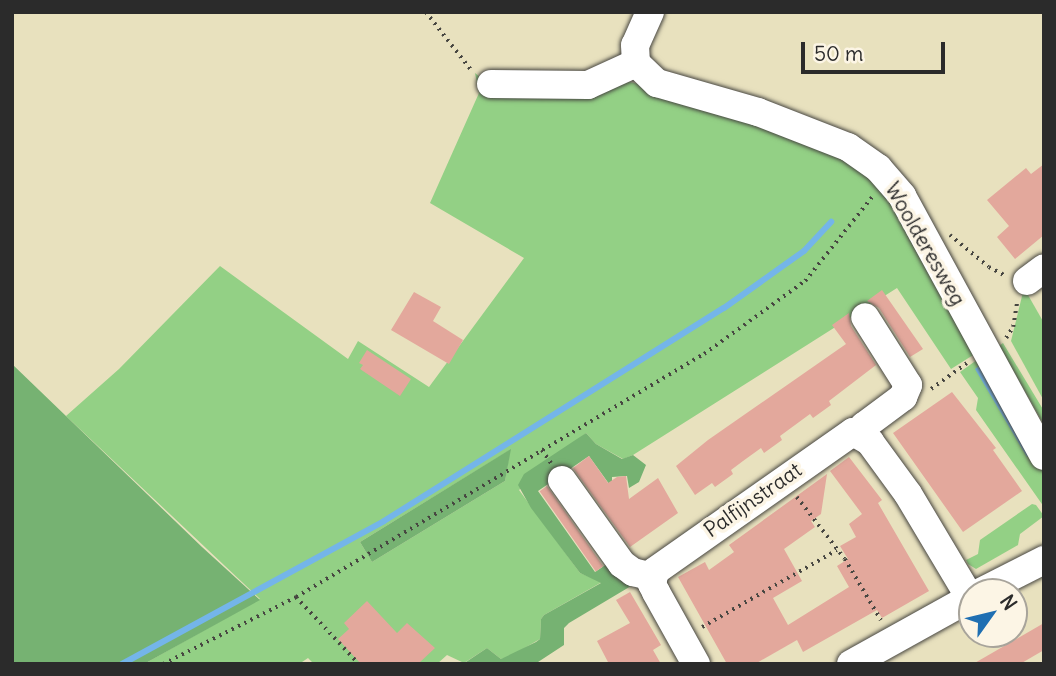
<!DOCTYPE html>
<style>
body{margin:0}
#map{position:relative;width:1056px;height:676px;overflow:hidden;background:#e8e1be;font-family:Delius,sans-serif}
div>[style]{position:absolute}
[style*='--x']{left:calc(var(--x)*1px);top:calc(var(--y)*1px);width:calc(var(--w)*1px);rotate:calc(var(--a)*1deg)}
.green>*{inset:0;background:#93d085}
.forest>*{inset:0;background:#76b272}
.water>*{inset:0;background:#74b5e9}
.stream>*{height:6px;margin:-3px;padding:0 3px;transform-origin:3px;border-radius:3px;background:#74b5e9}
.building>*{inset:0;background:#e3a89c;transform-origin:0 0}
.path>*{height:3.5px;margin-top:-1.75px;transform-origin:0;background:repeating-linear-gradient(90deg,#474641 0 2px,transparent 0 7px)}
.roads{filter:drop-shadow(0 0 2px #474641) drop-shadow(0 0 2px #474641)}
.minor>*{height:28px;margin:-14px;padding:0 14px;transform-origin:14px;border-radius:14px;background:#fff}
span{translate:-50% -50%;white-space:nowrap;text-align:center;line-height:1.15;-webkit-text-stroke:7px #fcf5e5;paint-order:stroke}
.street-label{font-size:21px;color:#2b2b2b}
.frame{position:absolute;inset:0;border:14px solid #2b2b2b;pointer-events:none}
.north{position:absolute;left:958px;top:578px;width:70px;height:70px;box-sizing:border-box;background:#fcf5e5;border:2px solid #a8a49b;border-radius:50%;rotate:56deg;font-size:19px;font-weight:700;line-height:28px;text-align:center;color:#2b2b2b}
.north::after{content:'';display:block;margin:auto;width:24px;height:32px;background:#1f6fb2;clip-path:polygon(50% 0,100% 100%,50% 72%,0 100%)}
.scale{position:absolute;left:801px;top:42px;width:144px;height:32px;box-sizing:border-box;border:4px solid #2b2b2b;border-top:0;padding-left:9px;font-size:21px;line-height:24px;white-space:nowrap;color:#2b2b2b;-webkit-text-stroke:5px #fcf5e5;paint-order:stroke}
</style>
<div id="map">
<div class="green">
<i style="clip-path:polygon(evenodd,475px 73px,489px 84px,621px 80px,709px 100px,866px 163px,978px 352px,951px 369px,897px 288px,633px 455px,623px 459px,596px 444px,586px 433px,519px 490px,580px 573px,602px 582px,544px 615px,541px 619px,540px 639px,507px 658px,501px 659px,487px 648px,464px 663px,447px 655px,437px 664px,314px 664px,308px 658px,299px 664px,144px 664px,260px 599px,66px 416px,119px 369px,220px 266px,348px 359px,358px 341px,429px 387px,524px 258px,430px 203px,479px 93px,475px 73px,510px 450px,505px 481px,372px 562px,360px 542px,510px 450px)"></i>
<i style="clip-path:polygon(1024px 288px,1044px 323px,1044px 401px,1011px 341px)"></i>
<i style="clip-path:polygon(1003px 343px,1044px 411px,1044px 425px,1003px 352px,993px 350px)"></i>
<i style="clip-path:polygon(981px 357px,1044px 470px,1044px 507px,976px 410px,978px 398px,960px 372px)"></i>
<i style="clip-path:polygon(1032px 504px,1036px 505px,1044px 516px,1020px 534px,1018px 545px,976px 569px,968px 564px,966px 560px,978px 554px,980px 540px)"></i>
</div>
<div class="forest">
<i style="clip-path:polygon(12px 364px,202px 547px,260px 600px,144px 664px,12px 664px)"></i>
<i style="clip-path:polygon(586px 433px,596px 444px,622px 459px,633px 455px,646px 465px,639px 482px,629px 488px,627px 476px,612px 477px,612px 488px,589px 456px,538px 491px,595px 572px,610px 562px,631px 586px,569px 623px,564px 628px,564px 645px,535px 664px,463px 664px,487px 648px,501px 659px,536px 642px,540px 639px,541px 619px,544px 615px,601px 583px,580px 573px,531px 508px,518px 485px,524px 474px)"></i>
<i style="clip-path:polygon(511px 449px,505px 481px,372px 562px,360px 542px)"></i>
</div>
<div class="water">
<i style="clip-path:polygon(979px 366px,1028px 455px,1027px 457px,975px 369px)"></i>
</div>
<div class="stream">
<i style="--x:122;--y:664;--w:298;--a:-28.6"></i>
<i style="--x:384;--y:521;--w:401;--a:-32.1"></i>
<i style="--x:724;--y:308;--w:98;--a:-35.5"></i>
<i style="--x:804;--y:251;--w:40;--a:-47"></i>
</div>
<div class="building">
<i style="clip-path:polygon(1044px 164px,1044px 235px,1015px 259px,997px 237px,1009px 226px,987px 200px,1026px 168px,1031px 174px)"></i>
<i style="clip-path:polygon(882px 290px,923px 349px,910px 357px,879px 308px,867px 301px)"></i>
<i style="clip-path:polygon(414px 292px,441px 307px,433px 321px,463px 340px,449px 364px,391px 330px)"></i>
<i style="clip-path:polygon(849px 313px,851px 326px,876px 365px,829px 401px,831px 405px,813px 418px,810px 414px,780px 436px,782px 440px,764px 453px,761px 448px,743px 461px,731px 470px,733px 474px,715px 487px,712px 483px,695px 495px,676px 466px,708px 440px,846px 344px,832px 325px)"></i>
<i style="clip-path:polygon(367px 350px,411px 379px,400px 396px,360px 369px,363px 365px,359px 363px)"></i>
<i style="clip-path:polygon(952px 392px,996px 448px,993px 450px,1022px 491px,963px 532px,893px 433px)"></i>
<i style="clip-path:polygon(589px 456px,608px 483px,617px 477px,626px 476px,629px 499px,658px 478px,678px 513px,630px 547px,573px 468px)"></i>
<i style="clip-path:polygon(849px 457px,882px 500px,878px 503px,929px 591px,882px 618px,877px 610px,803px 652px,797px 640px,755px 664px,727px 664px,678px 577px,705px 562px,709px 570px,734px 552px,729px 545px,827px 474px,821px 514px,811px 521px,815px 527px,784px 549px,802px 581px,773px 598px,788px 625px,849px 587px,837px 566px,848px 559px,840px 546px,856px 537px,849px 524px,862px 514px,830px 471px)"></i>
<i style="left:547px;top:486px;width:98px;height:9px;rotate:55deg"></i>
<i style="clip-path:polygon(630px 592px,661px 645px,653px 650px,661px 664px,609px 664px,597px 641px,630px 623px,616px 600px)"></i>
<i style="clip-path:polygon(367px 601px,397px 633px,407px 623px,435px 648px,418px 664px,361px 664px,338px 639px,349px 629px,344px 623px)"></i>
<i style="clip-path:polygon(1044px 623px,1044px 650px,1020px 664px,973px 664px)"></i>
</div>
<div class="path">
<i style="--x:426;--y:12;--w:75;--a:52.1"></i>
<i style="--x:950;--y:235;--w:50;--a:39.4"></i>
<i style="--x:989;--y:267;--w:19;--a:28"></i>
<i style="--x:1006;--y:338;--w:13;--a:-58"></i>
<i style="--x:1013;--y:327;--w:25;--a:-81"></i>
<i style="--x:931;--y:389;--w:44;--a:-35.8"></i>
<i style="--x:542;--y:450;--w:16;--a:55"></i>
<i style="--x:797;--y:497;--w:78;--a:52.3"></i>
<i style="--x:845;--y:559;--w:71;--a:59.5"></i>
<i style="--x:296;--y:597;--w:92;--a:46.8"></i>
<i style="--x:702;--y:627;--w:155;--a:-29.7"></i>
<i style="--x:163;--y:664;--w:149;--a:-26.7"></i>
<i style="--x:296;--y:597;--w:475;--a:-30.8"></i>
<i style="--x:704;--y:354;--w:125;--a:-35.9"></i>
<i style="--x:805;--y:281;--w:107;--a:-51.4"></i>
</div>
<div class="roads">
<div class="minor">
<i style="--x:650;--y:12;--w:36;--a:114"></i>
<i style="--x:635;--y:45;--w:18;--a:87"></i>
<i style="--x:636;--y:63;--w:29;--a:44"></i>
<i style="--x:657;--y:83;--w:105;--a:16"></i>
<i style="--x:758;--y:112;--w:97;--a:21.3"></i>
<i style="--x:848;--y:147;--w:37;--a:35"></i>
<i style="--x:878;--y:168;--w:37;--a:49"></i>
<i style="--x:902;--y:196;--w:296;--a:61.4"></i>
<i style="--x:491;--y:84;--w:97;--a:0.6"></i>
<i style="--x:588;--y:85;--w:53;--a:-24.6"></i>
<i style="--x:1027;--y:281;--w:21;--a:-37"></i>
<i style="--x:859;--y:433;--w:9;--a:-54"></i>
<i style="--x:864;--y:426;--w:49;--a:-36.6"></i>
<i style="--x:903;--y:397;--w:13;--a:-67"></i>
<i style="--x:908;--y:385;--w:80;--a:-122.3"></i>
<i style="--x:562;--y:480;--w:103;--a:54.5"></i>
<i style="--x:622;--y:564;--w:14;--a:36"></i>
<i style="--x:633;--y:572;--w:21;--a:14"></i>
<i style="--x:981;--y:592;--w:71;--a:-26.9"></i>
<i style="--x:696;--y:664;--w:82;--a:-119.1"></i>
<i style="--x:656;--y:592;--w:9;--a:-117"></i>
<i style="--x:652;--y:584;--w:13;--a:-77"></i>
<i style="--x:655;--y:571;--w:242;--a:-35.1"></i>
<i style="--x:853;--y:432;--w:20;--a:30"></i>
<i style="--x:870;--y:442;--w:64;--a:53.8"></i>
<i style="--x:908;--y:494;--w:121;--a:59.2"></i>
<i style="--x:851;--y:664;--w:138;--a:-29"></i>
</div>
</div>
<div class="street-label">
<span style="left:925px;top:244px;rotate:60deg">Woolderesweg</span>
<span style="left:753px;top:500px;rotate:-35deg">Palfijnstraat</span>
</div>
<div class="frame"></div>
<div class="north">N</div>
<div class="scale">50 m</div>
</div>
